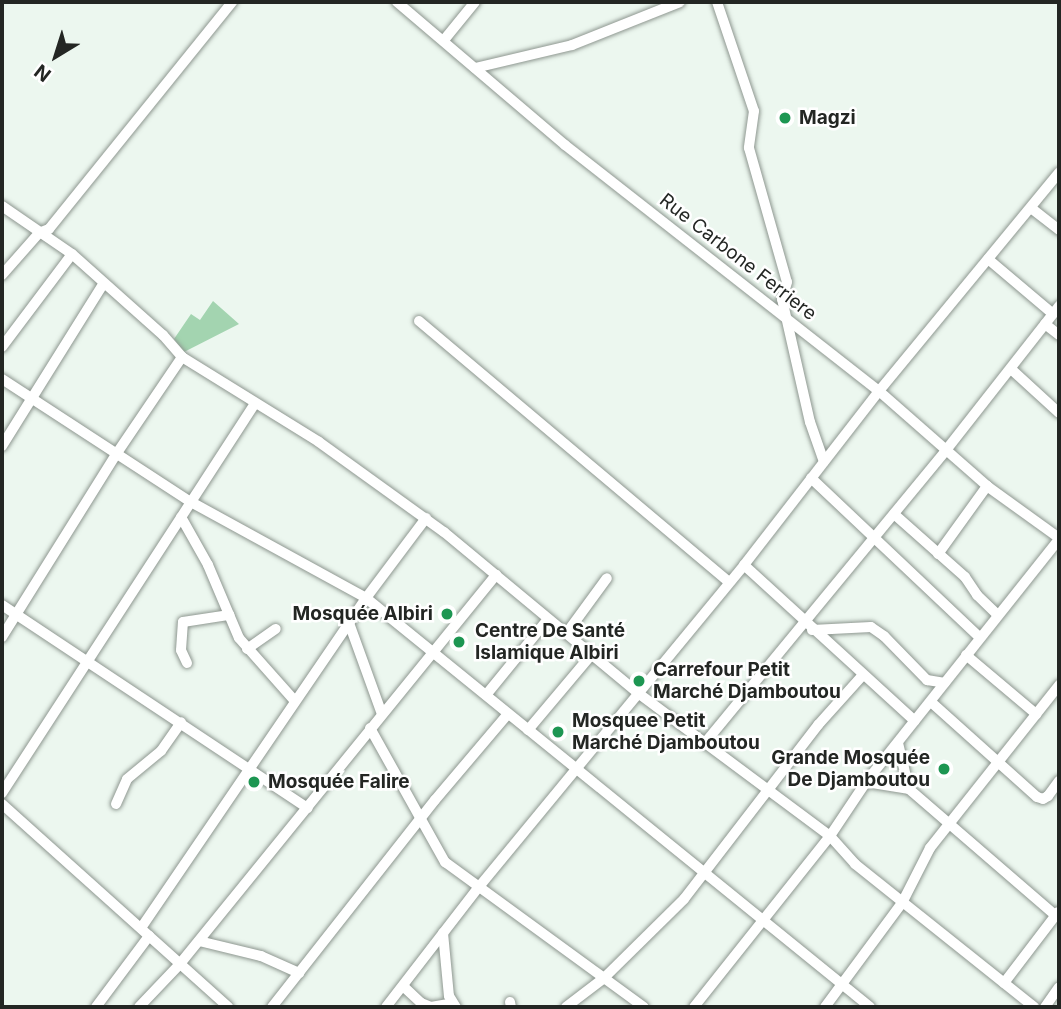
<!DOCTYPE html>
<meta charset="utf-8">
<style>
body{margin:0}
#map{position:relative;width:1061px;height:1009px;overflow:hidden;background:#ecf7ef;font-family:Inter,sans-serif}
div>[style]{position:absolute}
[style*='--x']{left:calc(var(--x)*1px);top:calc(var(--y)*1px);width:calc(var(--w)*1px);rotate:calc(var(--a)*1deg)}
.green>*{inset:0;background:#a3d4b0}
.roads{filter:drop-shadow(0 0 2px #8e9790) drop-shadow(0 0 2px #8e9790)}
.minor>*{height:10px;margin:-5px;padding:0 5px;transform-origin:5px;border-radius:5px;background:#fff}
.dots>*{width:19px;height:19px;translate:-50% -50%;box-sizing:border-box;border:4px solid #fff;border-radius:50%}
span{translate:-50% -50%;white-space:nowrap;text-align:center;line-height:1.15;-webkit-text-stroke:5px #fff;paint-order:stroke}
.poi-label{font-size:19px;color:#232623;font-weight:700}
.left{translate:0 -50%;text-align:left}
.right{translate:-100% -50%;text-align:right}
.street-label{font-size:19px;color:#232623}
.frame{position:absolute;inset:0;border:4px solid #232623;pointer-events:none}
.north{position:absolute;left:21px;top:21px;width:70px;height:70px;-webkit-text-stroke:5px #fff;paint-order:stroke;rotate:218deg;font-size:19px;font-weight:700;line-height:28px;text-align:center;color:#232623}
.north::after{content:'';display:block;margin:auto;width:24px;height:32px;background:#232623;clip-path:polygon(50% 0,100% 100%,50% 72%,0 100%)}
</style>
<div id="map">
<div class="green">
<i style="clip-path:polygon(213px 301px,239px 324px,184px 352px,174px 339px,191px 314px,200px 320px)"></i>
</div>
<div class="roads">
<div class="minor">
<i style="--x:397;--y:2;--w:221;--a:40.4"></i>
<i style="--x:565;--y:145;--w:399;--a:38.1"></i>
<i style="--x:879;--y:391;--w:144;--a:41.3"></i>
<i style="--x:987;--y:486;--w:89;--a:35.8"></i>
<i style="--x:717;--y:2;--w:115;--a:71.3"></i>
<i style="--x:754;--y:111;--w:37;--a:98"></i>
<i style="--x:749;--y:148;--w:139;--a:74.2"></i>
<i style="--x:787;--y:282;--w:18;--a:106"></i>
<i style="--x:782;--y:299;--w:126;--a:77.2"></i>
<i style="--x:810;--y:422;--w:42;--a:70.7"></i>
<i style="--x:444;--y:40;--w:49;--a:-50.8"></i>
<i style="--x:475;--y:68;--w:100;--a:-13.3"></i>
<i style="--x:572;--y:45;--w:116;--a:-21.7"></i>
<i style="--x:2;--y:206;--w:85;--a:34.4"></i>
<i style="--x:72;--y:254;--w:122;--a:41.7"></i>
<i style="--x:163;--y:335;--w:29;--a:49"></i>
<i style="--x:182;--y:357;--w:161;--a:31.8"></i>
<i style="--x:319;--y:442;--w:154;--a:35.8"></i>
<i style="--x:444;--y:532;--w:252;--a:39.7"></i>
<i style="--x:638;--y:693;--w:239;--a:36.7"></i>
<i style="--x:830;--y:836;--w:38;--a:48"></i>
<i style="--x:855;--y:864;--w:229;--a:38.6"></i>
<i style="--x:1031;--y:208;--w:36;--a:38"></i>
<i style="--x:988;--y:259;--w:85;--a:40.2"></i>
<i style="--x:2;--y:275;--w:56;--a:-48.6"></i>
<i style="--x:39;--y:233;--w:11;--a:-22"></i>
<i style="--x:49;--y:229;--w:292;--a:-51.1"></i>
<i style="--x:419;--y:321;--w:405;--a:40.1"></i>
<i style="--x:1045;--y:324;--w:18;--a:38"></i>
<i style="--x:2;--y:347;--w:116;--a:-53"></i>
<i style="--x:1011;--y:369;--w:65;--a:42.5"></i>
<i style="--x:2;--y:379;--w:225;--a:33.1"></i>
<i style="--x:191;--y:502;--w:200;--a:28.7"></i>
<i style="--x:366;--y:598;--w:649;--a:39.06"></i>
<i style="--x:2;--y:446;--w:192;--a:-58"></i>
<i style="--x:811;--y:478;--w:231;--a:43.4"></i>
<i style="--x:894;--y:514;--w:95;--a:41.6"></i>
<i style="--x:965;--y:577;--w:22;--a:56"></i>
<i style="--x:977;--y:595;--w:29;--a:44"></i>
<i style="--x:181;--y:517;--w:55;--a:60.6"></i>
<i style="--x:208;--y:565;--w:79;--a:67"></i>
<i style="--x:239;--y:638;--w:84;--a:48.4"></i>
<i style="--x:938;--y:554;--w:84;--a:-54.2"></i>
<i style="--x:744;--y:565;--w:231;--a:42.4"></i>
<i style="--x:2;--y:605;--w:367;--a:33.6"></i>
<i style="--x:349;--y:623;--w:97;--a:70.1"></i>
<i style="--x:812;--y:630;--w:59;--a:-2.9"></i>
<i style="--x:871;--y:627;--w:16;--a:35"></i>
<i style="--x:884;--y:636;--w:62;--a:45.7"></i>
<i style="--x:927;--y:680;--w:18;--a:9"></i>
<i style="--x:566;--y:634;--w:69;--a:-53.8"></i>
<i style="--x:2;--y:637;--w:217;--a:-58"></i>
<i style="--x:117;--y:453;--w:116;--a:-55.9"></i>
<i style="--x:247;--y:649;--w:35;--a:-35"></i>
<i style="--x:966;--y:655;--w:92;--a:40.1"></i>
<i style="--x:187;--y:663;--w:14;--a:-115"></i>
<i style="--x:181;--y:650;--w:28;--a:-86"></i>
<i style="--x:183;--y:622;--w:47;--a:-8.7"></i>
<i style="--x:486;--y:695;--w:98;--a:-50.8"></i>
<i style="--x:931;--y:702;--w:142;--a:41.9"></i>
<i style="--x:1037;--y:797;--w:6;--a:18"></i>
<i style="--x:1043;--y:799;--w:6;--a:-31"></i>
<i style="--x:1048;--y:796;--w:19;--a:-54"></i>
<i style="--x:370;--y:728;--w:154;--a:60.8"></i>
<i style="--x:445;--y:862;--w:246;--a:36.1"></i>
<i style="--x:528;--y:730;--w:99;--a:-49.9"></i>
<i style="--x:898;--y:743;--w:47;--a:76.6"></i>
<i style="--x:704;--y:744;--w:382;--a:-50.5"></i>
<i style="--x:947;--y:449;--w:182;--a:-51.9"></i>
<i style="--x:866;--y:782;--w:44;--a:9.2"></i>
<i style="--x:909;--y:789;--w:194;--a:40.8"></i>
<i style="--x:2;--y:793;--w:464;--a:-57"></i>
<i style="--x:2;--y:804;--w:304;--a:41.9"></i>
<i style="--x:116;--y:804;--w:27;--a:-66"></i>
<i style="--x:127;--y:779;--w:44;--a:-39.5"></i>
<i style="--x:161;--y:751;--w:35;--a:-55"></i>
<i style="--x:141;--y:928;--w:399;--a:-55.7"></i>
<i style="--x:366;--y:598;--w:100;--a:-53.1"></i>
<i style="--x:443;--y:933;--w:63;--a:84.6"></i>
<i style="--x:449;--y:996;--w:13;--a:58"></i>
<i style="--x:199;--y:941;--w:64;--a:13.6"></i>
<i style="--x:261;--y:956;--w:42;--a:24.1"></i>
<i style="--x:1004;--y:983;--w:89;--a:-52.7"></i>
<i style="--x:403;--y:986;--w:25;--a:43"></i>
<i style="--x:421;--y:1003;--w:11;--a:22"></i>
<i style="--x:431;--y:1007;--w:22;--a:-10"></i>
<i style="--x:510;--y:1002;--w:5;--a:79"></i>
<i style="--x:96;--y:1007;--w:89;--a:-53.3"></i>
<i style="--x:139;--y:1007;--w:58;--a:-46.4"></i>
<i style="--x:179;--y:965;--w:503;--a:-50.9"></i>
<i style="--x:272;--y:1007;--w:263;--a:-51.8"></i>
<i style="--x:435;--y:800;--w:113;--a:-49.7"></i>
<i style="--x:386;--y:1007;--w:150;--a:-52.3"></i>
<i style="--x:478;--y:888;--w:418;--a:-50.5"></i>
<i style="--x:744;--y:565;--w:220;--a:-52.2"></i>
<i style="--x:879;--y:391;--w:283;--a:-50.5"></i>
<i style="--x:566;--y:1007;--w:48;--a:-37.3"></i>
<i style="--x:604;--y:978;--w:112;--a:-44.6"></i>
<i style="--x:684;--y:899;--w:220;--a:-52.4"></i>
<i style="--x:818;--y:725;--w:66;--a:-48.1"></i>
<i style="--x:694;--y:1007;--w:218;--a:-51.5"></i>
<i style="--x:830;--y:836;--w:65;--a:-56.3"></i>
<i style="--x:866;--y:782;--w:310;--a:-51.5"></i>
<i style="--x:825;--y:1007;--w:129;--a:-53.5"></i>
<i style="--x:902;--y:903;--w:62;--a:-63"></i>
<i style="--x:930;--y:848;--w:208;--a:-51.6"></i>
<i style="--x:1045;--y:1007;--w:24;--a:-55"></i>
</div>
</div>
<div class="dots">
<i style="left:785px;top:118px;background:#1d9652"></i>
<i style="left:447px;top:614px;background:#1d9652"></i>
<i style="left:459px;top:642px;background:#1d9652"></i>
<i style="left:639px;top:681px;background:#1d9652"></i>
<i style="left:558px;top:732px;background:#1d9652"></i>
<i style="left:944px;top:769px;background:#1d9652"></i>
<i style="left:254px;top:782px;background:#1d9652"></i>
</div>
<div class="poi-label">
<span class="left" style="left:799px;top:118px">Magzi</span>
<span class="right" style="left:433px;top:614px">Mosquée Albiri</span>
<span class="left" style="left:475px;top:642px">Centre De Santé<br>Islamique Albiri</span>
<span class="left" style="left:653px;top:681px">Carrefour Petit<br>Marché Djamboutou</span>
<span class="left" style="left:572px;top:732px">Mosquee Petit<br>Marché Djamboutou</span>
<span class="right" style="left:930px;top:769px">Grande Mosquée<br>De Djamboutou</span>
<span class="left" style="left:268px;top:782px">Mosquée Falire</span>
</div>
<div class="street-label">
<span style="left:738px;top:257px;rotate:38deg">Rue Carbone Ferriere</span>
</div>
<div class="frame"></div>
<div class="north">N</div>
</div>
